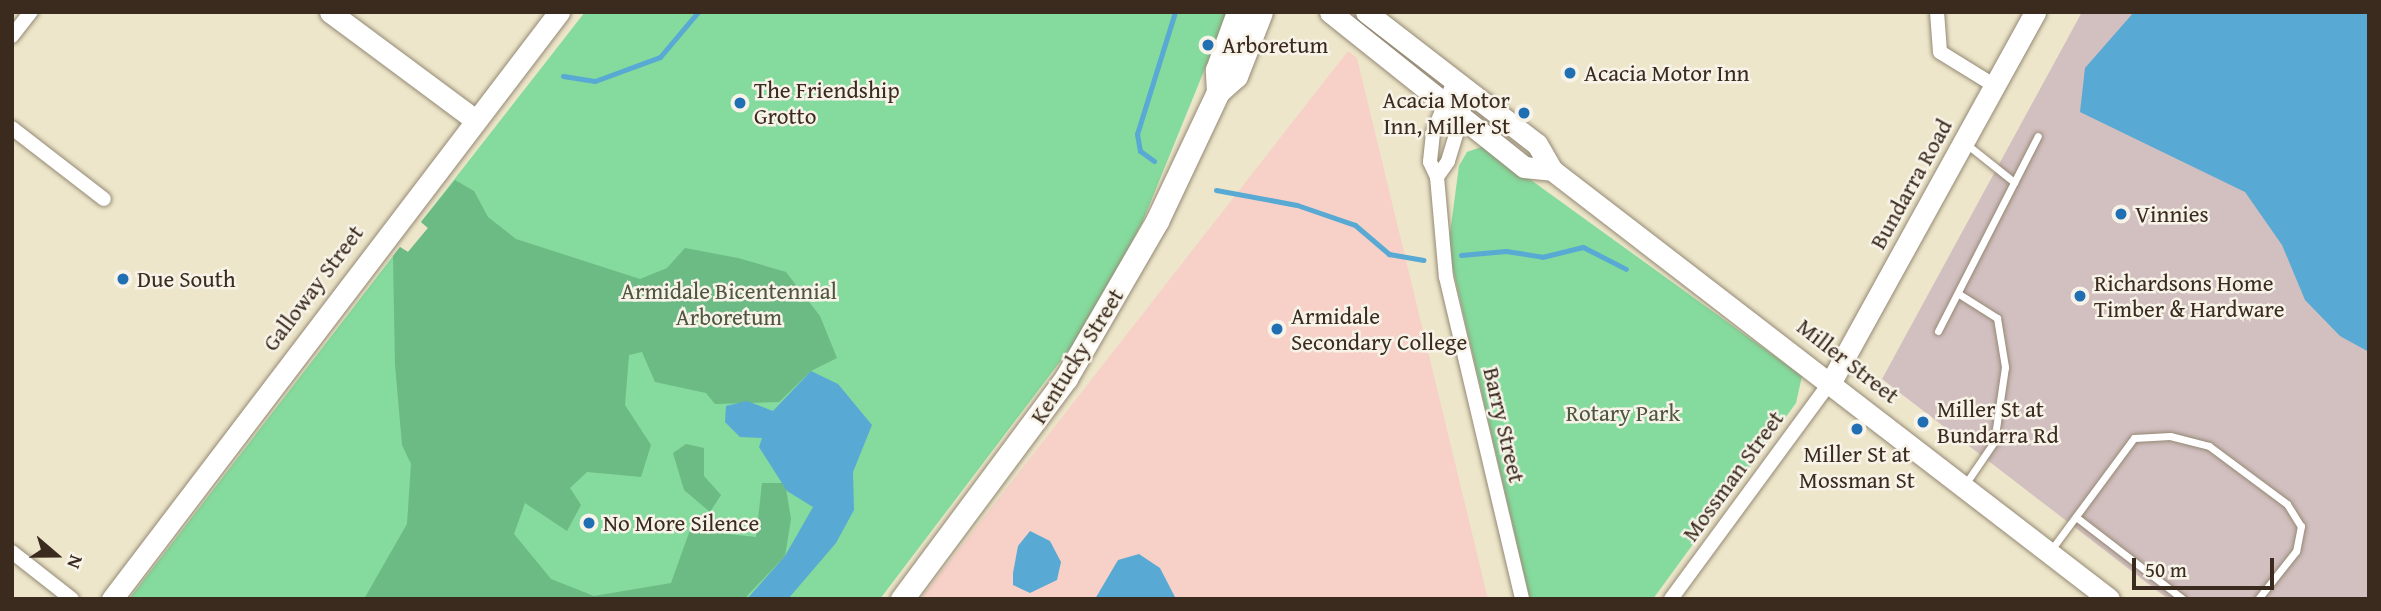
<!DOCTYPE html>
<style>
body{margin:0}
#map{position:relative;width:2381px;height:611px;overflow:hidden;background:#ede6ca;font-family:"Gentium Book Plus",serif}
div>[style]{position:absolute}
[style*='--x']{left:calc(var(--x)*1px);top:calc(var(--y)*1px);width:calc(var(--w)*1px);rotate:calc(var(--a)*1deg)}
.built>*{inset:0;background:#f7d1c7}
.industrial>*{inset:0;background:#d2bfc0}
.green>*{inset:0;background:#85da9d}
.forest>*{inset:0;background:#6cba84}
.water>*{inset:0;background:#58a9d3}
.stream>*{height:5px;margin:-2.5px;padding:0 2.5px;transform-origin:2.5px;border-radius:2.5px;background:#58a9d3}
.roads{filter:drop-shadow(0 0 2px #948874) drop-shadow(0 0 2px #948874)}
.lane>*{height:7px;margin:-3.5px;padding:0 3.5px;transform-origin:3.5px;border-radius:3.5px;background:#fff}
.street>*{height:14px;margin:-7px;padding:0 7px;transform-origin:7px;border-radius:7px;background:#fff}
.secondary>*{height:21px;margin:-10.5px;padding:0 10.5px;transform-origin:10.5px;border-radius:10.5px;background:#fff}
.primary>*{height:23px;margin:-11.5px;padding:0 11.5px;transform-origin:11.5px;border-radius:11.5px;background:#fff}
.dots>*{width:19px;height:19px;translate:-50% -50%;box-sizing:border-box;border:4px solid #f7f3e8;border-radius:50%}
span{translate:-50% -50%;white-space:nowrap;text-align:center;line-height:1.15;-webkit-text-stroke:5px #f7f3e8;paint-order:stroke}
.poi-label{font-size:23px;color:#3b2a1e}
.left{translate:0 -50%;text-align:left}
.right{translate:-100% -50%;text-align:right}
.street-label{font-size:23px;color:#3b2a1e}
.park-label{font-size:23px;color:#4e563e}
.frame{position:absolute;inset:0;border:14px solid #3b2a1e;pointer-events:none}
.north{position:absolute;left:21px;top:520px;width:70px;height:70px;-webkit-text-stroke:5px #f7f3e8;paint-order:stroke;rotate:110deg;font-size:19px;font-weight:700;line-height:28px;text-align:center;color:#3b2a1e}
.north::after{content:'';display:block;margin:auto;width:24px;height:32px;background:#3b2a1e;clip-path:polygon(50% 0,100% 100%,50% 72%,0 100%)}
.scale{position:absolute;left:2132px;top:558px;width:142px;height:32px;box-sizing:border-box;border:4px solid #3b2a1e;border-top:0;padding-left:9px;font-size:21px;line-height:24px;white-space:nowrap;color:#3b2a1e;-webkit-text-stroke:5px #f7f3e8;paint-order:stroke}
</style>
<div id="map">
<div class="built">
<i style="clip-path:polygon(1348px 51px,1357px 58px,1488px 599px,920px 599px)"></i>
</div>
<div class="industrial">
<i style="clip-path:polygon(2082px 12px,2369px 12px,2369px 599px,2168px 599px,1882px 379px)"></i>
</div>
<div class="green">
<i style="clip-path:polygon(585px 12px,1228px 12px,1142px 223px,1081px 334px,880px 599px,129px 599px,393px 256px,400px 247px,408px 252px,428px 228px,421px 222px)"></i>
<i style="clip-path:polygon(1484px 146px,1802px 376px,1796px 403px,1653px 599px,1530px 599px,1448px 248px,1459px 166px,1467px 152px)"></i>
</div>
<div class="forest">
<i style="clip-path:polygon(455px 180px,474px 191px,488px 217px,516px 239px,640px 279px,667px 268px,685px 248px,738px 258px,786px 272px,820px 316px,837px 358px,811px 371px,779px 402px,715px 404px,706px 393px,655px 382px,642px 352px,629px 355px,625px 405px,651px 445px,641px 477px,587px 472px,570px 488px,581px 505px,567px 531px,525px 503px,514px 534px,551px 579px,594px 596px,671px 583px,690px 530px,756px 537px,762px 483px,785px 483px,791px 519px,785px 556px,745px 598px,364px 599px,407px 524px,411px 464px,402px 445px,395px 365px,393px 256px,400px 247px,408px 252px,428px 228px,421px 222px)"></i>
<i style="clip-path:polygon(686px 444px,704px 448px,704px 476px,721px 495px,710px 512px,684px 490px,673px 453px)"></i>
</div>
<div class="water">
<i style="clip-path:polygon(2134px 12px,2369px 12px,2369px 352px,2340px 336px,2305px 300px,2282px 245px,2245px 192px,2080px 112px,2085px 68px)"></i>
<i style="clip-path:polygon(811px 371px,838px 384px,872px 425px,853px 472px,854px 510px,836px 543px,788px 599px,747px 599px,785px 556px,813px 507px,787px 491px,759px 447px,762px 438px,740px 437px,725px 422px,726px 406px,747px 401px,773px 411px)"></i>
<i style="clip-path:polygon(1030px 531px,1050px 541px,1061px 562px,1057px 580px,1030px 593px,1013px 585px,1013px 573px,1018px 546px)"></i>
<i style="clip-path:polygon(1139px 554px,1160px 568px,1176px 599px,1095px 599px,1118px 560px)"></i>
</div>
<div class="stream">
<i style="--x:563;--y:76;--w:32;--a:9"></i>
<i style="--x:595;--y:81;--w:69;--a:-20.3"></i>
<i style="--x:660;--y:57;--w:59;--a:-49.8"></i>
<i style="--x:1154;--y:161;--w:17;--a:-144"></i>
<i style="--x:1140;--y:151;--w:17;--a:-100"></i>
<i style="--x:1137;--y:134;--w:128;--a:-72.7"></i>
<i style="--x:1216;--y:190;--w:82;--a:10.5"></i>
<i style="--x:1297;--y:205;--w:61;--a:19"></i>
<i style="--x:1355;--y:225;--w:45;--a:40.5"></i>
<i style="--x:1389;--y:254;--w:35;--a:10"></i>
<i style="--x:1461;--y:255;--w:45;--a:-5.1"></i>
<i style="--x:1506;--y:251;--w:36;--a:9"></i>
<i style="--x:1542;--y:257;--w:42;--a:-13.7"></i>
<i style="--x:1583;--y:247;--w:48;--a:27.1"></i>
</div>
<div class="roads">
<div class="lane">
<i style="--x:1965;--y:143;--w:63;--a:38.5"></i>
<i style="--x:1959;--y:294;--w:45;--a:32.3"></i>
<i style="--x:1997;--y:318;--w:50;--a:80.7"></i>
<i style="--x:2005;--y:367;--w:76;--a:98.3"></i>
<i style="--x:1994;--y:442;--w:53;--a:124.3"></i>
<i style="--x:1938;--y:331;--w:219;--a:-62.9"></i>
<i style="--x:2076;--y:517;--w:135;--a:37.5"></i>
<i style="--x:2051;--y:550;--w:139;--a:-53.5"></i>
<i style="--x:2134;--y:438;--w:36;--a:-3"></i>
<i style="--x:2170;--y:436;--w:40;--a:14.4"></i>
<i style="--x:2209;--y:446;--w:97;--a:36.6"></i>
<i style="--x:2287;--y:504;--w:26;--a:58"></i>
<i style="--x:2301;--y:526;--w:25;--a:101"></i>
<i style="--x:2296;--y:551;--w:61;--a:128.4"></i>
</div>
<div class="street">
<i style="--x:1937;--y:12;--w:40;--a:85.7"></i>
<i style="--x:1940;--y:52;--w:65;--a:31.7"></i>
<i style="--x:12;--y:36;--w:31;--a:-52"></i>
<i style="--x:1454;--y:81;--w:56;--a:112"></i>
<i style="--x:1433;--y:133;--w:29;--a:96"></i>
<i style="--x:1430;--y:162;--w:17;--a:65"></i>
<i style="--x:1437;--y:177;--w:100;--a:84.9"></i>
<i style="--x:1446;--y:277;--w:331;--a:76.7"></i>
<i style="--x:12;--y:128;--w:116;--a:37.7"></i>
<i style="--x:1437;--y:177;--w:19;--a:-55"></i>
<i style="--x:1448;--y:161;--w:72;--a:-73.1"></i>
<i style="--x:12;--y:552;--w:76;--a:38.1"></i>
<i style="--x:1671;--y:599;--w:272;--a:-53.7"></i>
</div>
<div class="secondary">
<i style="--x:330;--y:12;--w:179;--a:36.6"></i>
<i style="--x:1330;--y:12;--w:248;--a:38.6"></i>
<i style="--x:1524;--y:167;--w:28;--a:6"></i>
<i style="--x:1366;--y:12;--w:216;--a:37.7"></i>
<i style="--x:1537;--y:144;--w:30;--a:60"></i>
<i style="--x:1552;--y:170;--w:703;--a:37.6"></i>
<i style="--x:1832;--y:380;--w:420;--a:-61.1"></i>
<i style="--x:112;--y:599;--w:738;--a:-52.71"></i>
</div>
<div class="primary">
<i style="--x:1218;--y:92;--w:22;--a:-93"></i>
<i style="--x:1217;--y:70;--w:62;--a:-70.1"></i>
<i style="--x:902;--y:599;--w:275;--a:-53.4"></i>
<i style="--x:1066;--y:378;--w:181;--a:-59.9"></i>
<i style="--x:1157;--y:221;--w:143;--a:-64.7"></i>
<i style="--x:1218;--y:92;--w:24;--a:-42"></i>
<i style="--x:1236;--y:76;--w:69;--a:-68.7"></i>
</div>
</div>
<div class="dots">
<i style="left:1208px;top:45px;background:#1f6fb2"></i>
<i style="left:1570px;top:73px;background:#1f6fb2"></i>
<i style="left:740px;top:103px;background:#1f6fb2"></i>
<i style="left:1524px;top:113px;background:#1f6fb2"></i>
<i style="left:2121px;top:214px;background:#1f6fb2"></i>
<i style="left:123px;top:279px;background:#1f6fb2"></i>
<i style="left:2080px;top:296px;background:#1f6fb2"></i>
<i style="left:1277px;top:329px;background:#1f6fb2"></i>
<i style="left:1923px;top:422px;background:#1f6fb2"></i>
<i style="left:1857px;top:429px;background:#1f6fb2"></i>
<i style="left:589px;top:523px;background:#1f6fb2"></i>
</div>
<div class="poi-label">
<span class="left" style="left:1222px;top:45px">Arboretum</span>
<span class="left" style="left:1584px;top:73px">Acacia Motor Inn</span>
<span class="left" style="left:754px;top:103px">The Friendship<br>Grotto</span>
<span class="right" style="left:1510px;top:113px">Acacia Motor<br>Inn, Miller St</span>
<span class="left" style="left:2135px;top:214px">Vinnies</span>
<span class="left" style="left:137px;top:279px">Due South</span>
<span class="left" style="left:2094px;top:296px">Richardsons Home<br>Timber &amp; Hardware</span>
<span class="left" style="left:1291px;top:329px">Armidale<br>Secondary College</span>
<span class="left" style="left:1937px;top:422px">Miller St at<br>Bundarra Rd</span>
<span style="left:1857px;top:467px">Miller St at<br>Mossman St</span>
<span class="left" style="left:603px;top:523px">No More Silence</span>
</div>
<div class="street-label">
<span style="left:1911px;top:184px;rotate:-61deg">Bundarra Road</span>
<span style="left:313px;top:288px;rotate:-53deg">Galloway Street</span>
<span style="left:1077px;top:356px;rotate:-58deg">Kentucky Street</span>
<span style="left:1848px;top:361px;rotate:38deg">Miller Street</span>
<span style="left:1504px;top:425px;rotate:77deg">Barry Street</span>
<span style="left:1733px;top:476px;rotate:-54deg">Mossman Street</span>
</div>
<div class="park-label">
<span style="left:729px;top:304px">Armidale Bicentennial<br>Arboretum</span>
<span style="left:1623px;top:413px">Rotary Park</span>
</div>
<div class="frame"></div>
<div class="north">N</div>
<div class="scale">50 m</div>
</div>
